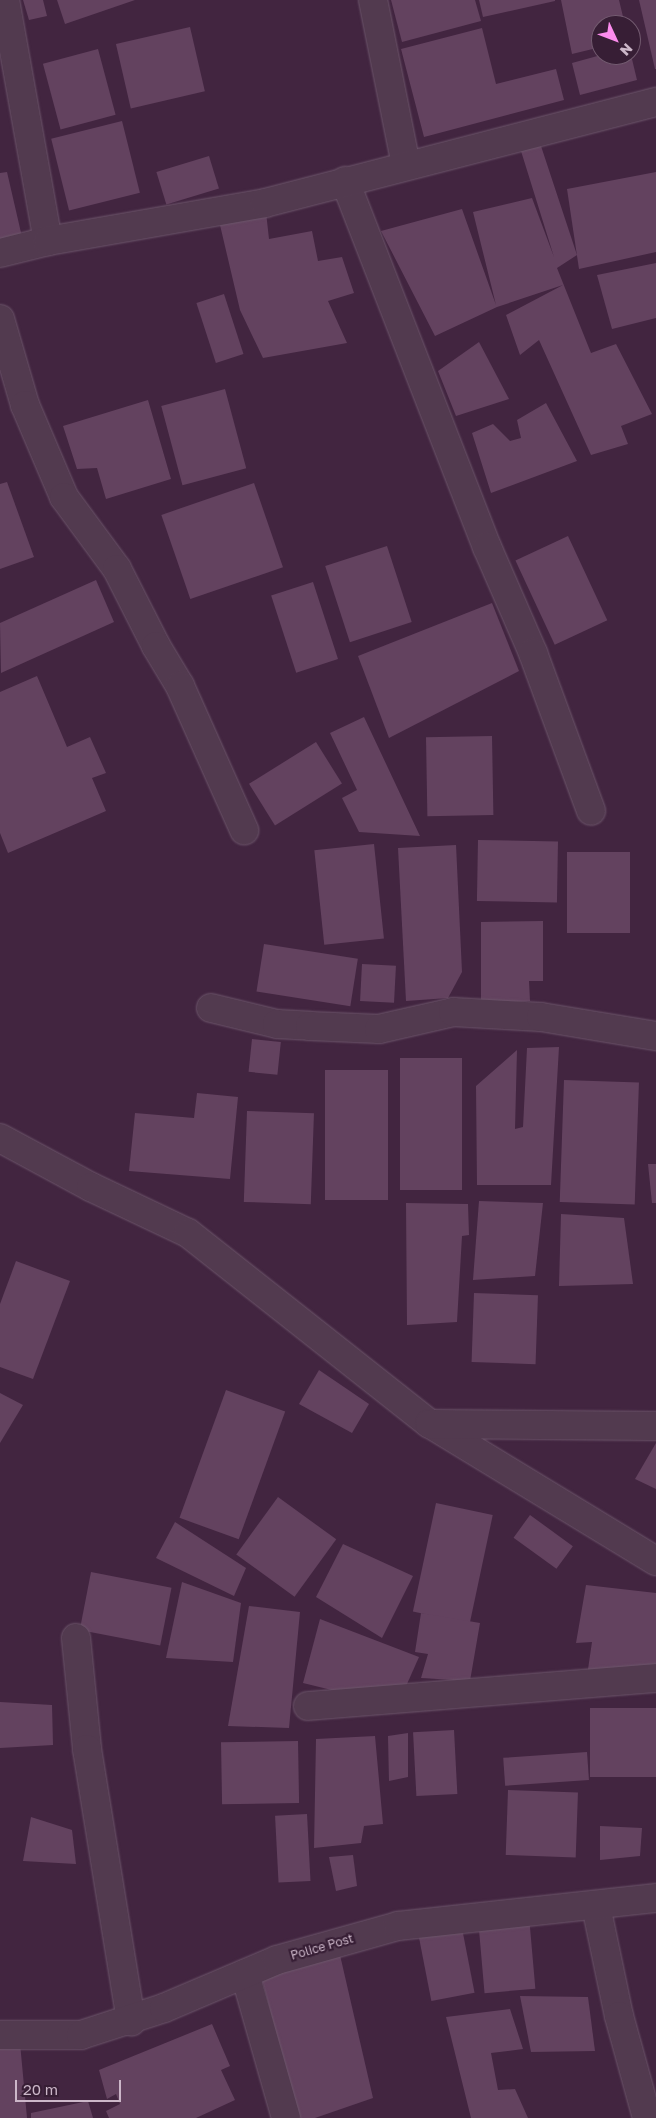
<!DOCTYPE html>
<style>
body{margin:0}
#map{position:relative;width:656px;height:2118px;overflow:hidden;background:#422540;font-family:"Golos Text",sans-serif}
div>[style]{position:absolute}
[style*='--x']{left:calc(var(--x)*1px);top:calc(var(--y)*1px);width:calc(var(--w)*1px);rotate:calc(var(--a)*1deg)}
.building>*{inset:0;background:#63425f;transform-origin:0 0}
.roads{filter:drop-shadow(0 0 1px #6c556a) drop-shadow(0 0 1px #6c556a)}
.street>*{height:28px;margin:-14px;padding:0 14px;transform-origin:14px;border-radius:14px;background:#523a4f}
span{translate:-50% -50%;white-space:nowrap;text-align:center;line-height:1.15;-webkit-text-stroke:4.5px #371e35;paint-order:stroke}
.street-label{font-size:12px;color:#ccb7c9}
.north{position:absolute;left:591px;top:15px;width:50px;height:50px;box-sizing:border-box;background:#371e35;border:1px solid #735b70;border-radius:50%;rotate:133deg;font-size:14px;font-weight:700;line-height:20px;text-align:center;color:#ccb7c9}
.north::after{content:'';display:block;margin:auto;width:18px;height:22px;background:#fc8ced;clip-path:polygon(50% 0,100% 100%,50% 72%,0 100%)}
.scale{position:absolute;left:15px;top:2080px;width:106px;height:22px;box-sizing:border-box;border:2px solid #ccb7c9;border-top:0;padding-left:6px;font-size:15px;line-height:18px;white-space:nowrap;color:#ccb7c9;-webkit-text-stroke:4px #371e35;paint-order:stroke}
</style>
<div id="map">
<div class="building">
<i style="clip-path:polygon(23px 0,43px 0,47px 16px,29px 20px)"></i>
<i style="clip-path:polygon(57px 0,135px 0,65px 24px)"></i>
<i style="clip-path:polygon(391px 0,475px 0,481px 21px,402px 42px)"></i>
<i style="clip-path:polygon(479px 0,555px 0,555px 1px,483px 17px)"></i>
<i style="clip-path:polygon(561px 0,619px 0,625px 25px,601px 25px,601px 47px,572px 54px)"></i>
<i style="clip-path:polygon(639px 0,656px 0,656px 69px,655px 69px)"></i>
<i style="left:190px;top:27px;width:66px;height:76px;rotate:77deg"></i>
<i style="clip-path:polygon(482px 28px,496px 84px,556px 69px,564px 100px,424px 137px,401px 49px)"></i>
<i style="left:98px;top:49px;width:68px;height:57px;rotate:75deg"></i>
<i style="clip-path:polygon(601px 55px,631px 55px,637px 80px,580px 95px,572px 63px)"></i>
<i style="left:122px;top:121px;width:74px;height:73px;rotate:76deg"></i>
<i style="clip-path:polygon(541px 146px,577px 255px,557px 268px,591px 353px,616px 344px,652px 414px,621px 426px,628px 444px,591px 455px,539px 340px,520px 355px,506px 315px,563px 285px,497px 307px,435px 336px,381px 231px,462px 209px,496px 305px,473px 212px,532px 198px,554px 257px,521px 151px)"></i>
<i style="left:209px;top:156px;width:34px;height:55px;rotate:73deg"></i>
<i style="clip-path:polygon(7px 172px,22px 237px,0 242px,0 173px)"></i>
<i style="clip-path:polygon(656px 172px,656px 252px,579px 269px,567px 189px)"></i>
<i style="clip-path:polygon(265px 203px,269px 239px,312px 231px,318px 261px,342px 257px,354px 293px,328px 301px,347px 343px,263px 358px,240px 310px,220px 225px)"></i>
<i style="clip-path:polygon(656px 263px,656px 318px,612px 329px,597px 275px)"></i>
<i style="left:224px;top:294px;width:63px;height:29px;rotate:72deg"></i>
<i style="clip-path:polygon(479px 342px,509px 399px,456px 416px,438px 371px)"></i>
<i style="left:225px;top:389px;width:82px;height:66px;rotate:75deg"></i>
<i style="clip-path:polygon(148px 400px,171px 479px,106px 499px,97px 468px,77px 469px,63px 426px)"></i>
<i style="clip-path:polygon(546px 403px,577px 461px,491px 493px,472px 433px,493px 424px,510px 441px,521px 438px,517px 420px)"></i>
<i style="clip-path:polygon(7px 482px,34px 557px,0 569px,0 484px)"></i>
<i style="left:254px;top:483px;width:89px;height:98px;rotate:71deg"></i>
<i style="left:568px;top:536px;width:93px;height:58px;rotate:65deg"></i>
<i style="left:387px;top:546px;width:80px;height:65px;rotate:72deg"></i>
<i style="clip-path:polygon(96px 580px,114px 622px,1px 673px,0 623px)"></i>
<i style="left:313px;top:582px;width:81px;height:44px;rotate:72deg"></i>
<i style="clip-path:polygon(492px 603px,519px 671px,389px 738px,358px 656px)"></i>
<i style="clip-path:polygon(37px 676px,67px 747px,90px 737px,106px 773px,92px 778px,106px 811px,8px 853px,0 833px,0 692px)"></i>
<i style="clip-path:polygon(364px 717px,420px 836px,359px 832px,342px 798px,357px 790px,330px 733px)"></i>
<i style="left:492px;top:736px;width:79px;height:66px;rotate:89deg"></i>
<i style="left:316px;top:742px;width:49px;height:79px;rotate:58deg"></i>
<i style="left:478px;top:840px;width:80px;height:61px;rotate:1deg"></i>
<i style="left:374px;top:844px;width:95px;height:60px;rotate:84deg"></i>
<i style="clip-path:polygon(456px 845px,462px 972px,448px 998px,406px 1001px,398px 848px)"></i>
<i style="left:630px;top:852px;width:81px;height:63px;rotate:90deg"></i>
<i style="clip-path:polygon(543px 921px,543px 981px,529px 981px,530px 1001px,481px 1002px,481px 922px)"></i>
<i style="left:264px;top:944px;width:95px;height:48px;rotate:9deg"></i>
<i style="left:362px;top:964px;width:34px;height:37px;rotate:3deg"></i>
<i style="left:252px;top:1039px;width:29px;height:33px;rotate:6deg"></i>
<i style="clip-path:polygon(559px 1047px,551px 1185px,477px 1185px,476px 1086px,517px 1050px,515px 1129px,523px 1127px,527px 1048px)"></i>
<i style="left:462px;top:1058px;width:132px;height:62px;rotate:90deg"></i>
<i style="left:388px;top:1070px;width:130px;height:63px;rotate:90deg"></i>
<i style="left:564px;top:1080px;width:75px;height:122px;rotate:2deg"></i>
<i style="clip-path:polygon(197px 1093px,238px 1097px,230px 1179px,129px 1171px,135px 1113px,194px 1118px)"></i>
<i style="left:247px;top:1111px;width:67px;height:91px;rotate:2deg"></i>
<i style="clip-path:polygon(648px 1164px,656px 1164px,656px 1203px,652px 1203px)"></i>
<i style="clip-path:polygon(479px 1201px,543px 1203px,535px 1276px,473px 1280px)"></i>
<i style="clip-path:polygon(406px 1203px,468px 1204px,469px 1235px,462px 1236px,457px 1322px,407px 1325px)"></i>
<i style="clip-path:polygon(561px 1214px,624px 1218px,633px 1284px,559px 1286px)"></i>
<i style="clip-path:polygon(16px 1261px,70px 1281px,33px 1379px,0 1367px,0 1304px)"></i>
<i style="left:474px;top:1293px;width:64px;height:69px;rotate:2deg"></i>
<i style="clip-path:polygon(319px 1370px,369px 1404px,352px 1433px,299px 1404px)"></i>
<i style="left:226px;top:1390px;width:63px;height:136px;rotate:20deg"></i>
<i style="clip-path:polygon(0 1393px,23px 1405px,0 1443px)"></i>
<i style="clip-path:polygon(656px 1443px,656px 1489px,635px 1479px)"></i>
<i style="left:278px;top:1497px;width:72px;height:71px;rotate:36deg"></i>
<i style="left:436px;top:1503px;width:58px;height:111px;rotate:12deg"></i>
<i style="left:530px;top:1515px;width:53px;height:28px;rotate:36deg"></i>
<i style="clip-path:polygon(175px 1522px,246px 1568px,234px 1596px,156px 1558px)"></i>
<i style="clip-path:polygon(343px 1544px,413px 1576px,382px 1638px,316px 1597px)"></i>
<i style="left:91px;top:1572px;width:82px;height:59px;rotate:11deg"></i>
<i style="clip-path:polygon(182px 1582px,241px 1603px,233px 1662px,166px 1658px)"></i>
<i style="clip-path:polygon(586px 1585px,656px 1593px,656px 1673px,587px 1676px,592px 1642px,576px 1643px)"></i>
<i style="clip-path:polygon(249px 1606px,300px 1612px,289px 1728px,228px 1726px)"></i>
<i style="clip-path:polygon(421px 1613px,480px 1623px,470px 1681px,421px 1678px,428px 1654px,415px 1652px)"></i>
<i style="clip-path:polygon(320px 1619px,419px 1657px,403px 1693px,348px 1694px,303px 1683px)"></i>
<i style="clip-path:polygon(0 1702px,52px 1705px,53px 1745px,0 1748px)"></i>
<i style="left:656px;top:1708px;width:69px;height:66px;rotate:90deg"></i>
<i style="left:454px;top:1730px;width:64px;height:41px;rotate:87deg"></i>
<i style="clip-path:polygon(408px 1733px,408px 1777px,389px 1781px,388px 1736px)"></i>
<i style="clip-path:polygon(375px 1736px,383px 1824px,364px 1826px,361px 1843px,314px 1848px,316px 1739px)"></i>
<i style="left:298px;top:1741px;width:62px;height:77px;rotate:89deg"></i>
<i style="left:587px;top:1752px;width:28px;height:84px;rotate:86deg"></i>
<i style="left:508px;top:1790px;width:70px;height:65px;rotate:2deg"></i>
<i style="left:307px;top:1814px;width:67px;height:32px;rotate:87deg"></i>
<i style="clip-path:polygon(31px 1817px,72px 1830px,76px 1864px,23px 1861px)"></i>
<i style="clip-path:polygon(600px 1826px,642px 1828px,640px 1856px,600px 1860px)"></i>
<i style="clip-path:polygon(353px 1855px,357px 1886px,336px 1891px,329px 1857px)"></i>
<i style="left:529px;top:1916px;width:73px;height:51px;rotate:85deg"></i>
<i style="left:461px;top:1923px;width:71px;height:44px;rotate:79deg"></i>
<i style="clip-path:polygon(340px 1955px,373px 2098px,315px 2118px,298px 2118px,261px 1975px)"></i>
<i style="clip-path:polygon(520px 1996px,588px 1997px,595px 2051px,531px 2052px)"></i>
<i style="clip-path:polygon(510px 2009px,523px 2049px,491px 2053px,498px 2090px,515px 2089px,528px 2118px,471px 2118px,446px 2017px)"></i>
<i style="clip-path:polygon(212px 2024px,230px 2066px,221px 2070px,235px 2100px,196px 2118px,109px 2118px,106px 2111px,120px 2104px,116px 2094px,107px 2099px,99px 2070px)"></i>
<i style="clip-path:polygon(20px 2043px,27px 2118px,0 2118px,0 2044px)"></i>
<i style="clip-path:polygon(88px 2101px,93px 2118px,31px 2118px,31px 2113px)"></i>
</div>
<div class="roads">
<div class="street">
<i style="--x:5;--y:0;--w:245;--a:79.9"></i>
<i style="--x:373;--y:0;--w:168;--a:78.7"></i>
<i style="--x:345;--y:181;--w:393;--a:68.8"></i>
<i style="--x:487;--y:547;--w:116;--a:66.5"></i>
<i style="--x:533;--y:653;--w:168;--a:69.8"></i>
<i style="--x:0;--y:253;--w:49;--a:-14"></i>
<i style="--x:48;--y:241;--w:220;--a:-9.9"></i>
<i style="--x:265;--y:203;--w:404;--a:-14.5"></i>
<i style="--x:0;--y:319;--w:90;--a:73.8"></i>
<i style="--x:25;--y:405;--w:100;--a:67"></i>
<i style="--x:64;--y:497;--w:89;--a:53.6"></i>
<i style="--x:117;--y:569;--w:86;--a:63.1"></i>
<i style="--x:156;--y:646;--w:47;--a:59"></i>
<i style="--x:180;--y:686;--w:158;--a:66"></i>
<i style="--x:211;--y:1008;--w:68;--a:13.6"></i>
<i style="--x:277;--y:1024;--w:33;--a:3"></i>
<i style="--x:310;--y:1026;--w:69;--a:2.5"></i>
<i style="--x:379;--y:1029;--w:76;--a:-12.9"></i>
<i style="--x:453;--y:1012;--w:88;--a:3.3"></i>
<i style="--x:541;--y:1017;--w:117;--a:9.4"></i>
<i style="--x:0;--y:1138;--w:103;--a:28.3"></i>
<i style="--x:91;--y:1187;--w:107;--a:25.4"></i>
<i style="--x:188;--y:1233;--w:307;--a:38.3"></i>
<i style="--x:429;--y:1423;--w:266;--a:31.3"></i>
<i style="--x:430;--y:1424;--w:226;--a:0.5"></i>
<i style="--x:76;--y:1638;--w:112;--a:84.3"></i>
<i style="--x:87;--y:1749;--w:276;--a:80.8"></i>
<i style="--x:308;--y:1706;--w:349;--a:-4.6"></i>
<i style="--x:596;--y:1906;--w:112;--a:78.2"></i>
<i style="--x:619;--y:2016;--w:106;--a:74.6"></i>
<i style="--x:245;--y:1974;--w:150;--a:74.1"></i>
<i style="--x:0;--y:2035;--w:81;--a:0"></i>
<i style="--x:81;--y:2035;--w:87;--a:-18"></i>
<i style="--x:164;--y:2008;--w:123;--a:-23"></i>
<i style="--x:277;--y:1960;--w:126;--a:-15.7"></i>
<i style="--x:398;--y:1926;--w:260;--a:-6.2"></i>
</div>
</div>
<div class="street-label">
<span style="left:322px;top:1947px;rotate:-16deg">Police Post</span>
</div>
<div class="north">N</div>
<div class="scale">20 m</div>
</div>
